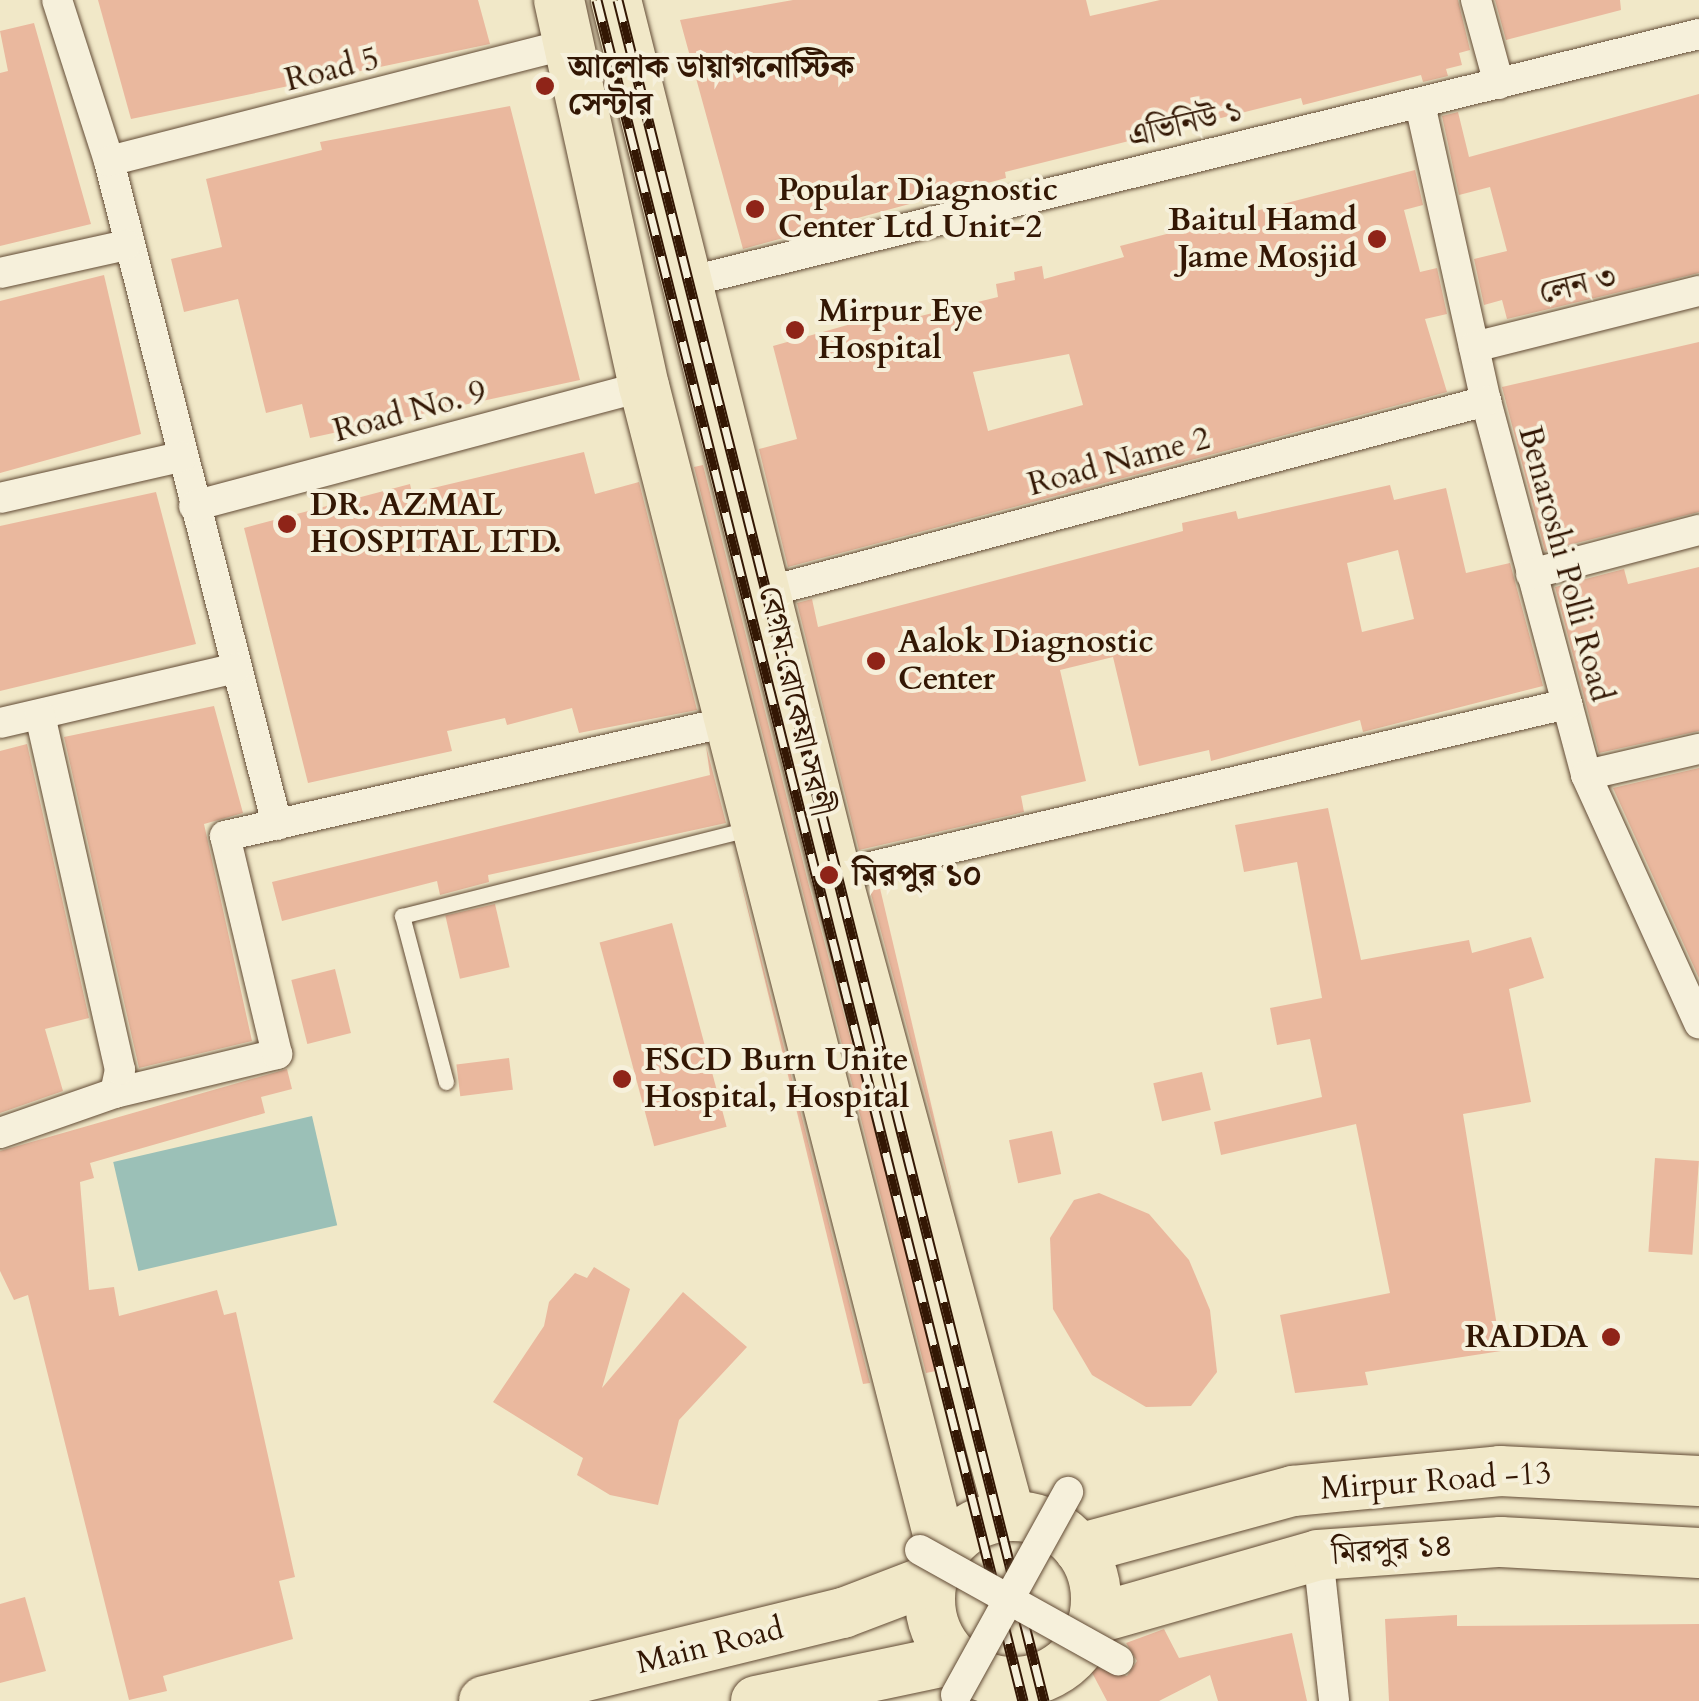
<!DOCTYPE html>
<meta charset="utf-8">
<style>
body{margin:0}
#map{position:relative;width:1699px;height:1701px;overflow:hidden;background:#f1e8c8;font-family:Cardo,"Noto Serif Bengali",serif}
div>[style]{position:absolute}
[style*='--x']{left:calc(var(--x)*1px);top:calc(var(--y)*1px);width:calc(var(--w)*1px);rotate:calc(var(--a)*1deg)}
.water>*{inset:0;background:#9bc0b7;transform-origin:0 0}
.building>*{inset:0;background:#eab89e;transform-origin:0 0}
.roads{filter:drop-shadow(0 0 2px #624b35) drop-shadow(0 0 2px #624b35)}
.lane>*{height:15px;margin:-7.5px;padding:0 7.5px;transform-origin:7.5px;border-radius:7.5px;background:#f6f0db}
.street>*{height:30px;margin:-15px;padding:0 15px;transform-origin:15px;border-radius:15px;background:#f6f0db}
.primary>*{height:50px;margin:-25px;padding:0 25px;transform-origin:25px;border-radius:25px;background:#f1e8c8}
.primary>.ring{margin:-25px;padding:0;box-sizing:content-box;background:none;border:50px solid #f1e8c8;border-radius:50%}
.rail>*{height:11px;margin-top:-5.5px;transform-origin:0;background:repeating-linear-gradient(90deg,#f6f0db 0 22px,#331704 0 44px);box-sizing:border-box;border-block:2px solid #331704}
.bridges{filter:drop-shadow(0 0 2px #624b35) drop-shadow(0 0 2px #624b35)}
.street-bridge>*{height:30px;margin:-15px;padding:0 15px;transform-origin:15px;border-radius:15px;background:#f6f0db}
.dots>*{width:28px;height:28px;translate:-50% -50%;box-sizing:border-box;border:5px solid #f6f0db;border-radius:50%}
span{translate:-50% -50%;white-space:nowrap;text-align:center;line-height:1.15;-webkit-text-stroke:8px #f6f0db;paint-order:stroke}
.poi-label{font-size:32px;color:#331704;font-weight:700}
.left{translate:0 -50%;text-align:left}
.right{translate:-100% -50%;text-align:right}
.street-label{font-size:32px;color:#331704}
</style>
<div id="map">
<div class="water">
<i style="left:312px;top:1116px;width:112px;height:204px;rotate:77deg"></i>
</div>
<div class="building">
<i style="clip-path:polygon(98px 0,478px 0,490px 44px,131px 119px)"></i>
<i style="clip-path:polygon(793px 0,1086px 0,1090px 16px,1160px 0,1458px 0,1470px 50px,1459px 53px,1462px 65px,1446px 69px,1448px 76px,1423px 82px,1421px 75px,1303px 105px,1301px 98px,1005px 172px,1006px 178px,743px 249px,680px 20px)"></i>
<i style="clip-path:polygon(1495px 0,1620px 0,1621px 10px,1506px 40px)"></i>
<i style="clip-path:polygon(34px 23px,91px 224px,0 246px,0 73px,8px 71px,0 31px)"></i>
<i style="clip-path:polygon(1699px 94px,1699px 273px,1507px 319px,1502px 300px,1484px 305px,1474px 259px,1507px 251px,1490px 187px,1459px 195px,1442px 116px,1458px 112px,1469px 157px)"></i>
<i style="clip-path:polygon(510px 106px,580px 380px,310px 438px,302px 404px,266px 413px,238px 299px,184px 312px,171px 259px,222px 247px,206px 179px,322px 150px,320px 142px)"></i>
<i style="clip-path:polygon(evenodd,1415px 170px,1423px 205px,1404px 210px,1420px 272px,1437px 268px,1447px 314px,1425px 319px,1447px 392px,788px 567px,759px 449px,797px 439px,773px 346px,890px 313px,892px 323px,998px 297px,996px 284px,1015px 280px,1014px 272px,1042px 266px,1044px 279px,1124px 257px,1120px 246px,1415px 170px,1069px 354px,1083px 405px,988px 431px,973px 372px,1069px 354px)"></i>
<i style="clip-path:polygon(104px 275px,141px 434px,0 473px,0 301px)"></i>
<i style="clip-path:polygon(1699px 342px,1699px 512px,1545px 551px,1502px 387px)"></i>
<i style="clip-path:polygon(584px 452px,595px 494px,639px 482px,697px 710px,579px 733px,572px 708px,507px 725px,505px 718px,447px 731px,452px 751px,308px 783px,244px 528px,410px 484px,412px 493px)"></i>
<i style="clip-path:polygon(703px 465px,808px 882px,941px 1370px,926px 1373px,694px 467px)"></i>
<i style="clip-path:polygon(evenodd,1390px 485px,1394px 500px,1446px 488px,1466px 573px,1510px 563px,1543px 686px,1363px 732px,1360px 720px,1211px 761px,1209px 750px,1139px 766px,1113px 657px,1060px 670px,1086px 781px,1021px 796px,1024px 812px,859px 850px,797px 603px,812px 599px,818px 627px,1183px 531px,1182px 523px,1236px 511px,1238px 519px,1390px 485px,1398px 550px,1414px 619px,1362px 632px,1347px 563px,1398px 550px)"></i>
<i style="clip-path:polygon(156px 492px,196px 644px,0 691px,0 526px)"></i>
<i style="clip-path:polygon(1699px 567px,1699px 731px,1599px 753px,1555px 587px,1624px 569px,1628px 584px)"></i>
<i style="clip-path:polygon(214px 706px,243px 813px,204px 824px,252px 1041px,139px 1068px,64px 737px)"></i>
<i style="clip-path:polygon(27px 744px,89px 1018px,45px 1029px,63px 1091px,0 1113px,0 751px)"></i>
<i style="clip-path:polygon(706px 746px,726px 823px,488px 875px,489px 882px,440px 895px,437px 881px,282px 921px,272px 882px,710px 775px)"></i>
<i style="clip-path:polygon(1699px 768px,1699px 978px,1613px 788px)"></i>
<i style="clip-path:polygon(1328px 808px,1361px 960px,1469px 940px,1472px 953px,1531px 937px,1544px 978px,1509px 989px,1531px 1102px,1463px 1114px,1501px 1351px,1365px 1372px,1368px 1385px,1295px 1393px,1280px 1315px,1390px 1293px,1356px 1124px,1221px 1155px,1214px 1122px,1322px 1097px,1310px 1039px,1277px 1045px,1270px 1008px,1322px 998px,1297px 862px,1244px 872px,1235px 825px)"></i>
<i style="clip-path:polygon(732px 845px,870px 1383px,863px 1384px)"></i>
<i style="clip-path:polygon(879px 884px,954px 1201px,869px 887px)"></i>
<i style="left:495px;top:904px;width:65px;height:51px;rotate:77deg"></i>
<i style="left:672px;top:923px;width:211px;height:75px;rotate:75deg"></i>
<i style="left:335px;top:969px;width:66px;height:45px;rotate:76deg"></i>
<i style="left:509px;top:1058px;width:32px;height:53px;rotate:83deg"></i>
<i style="clip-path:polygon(287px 1069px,292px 1089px,261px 1097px,265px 1113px,90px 1163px,94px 1178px,80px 1182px,89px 1290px,114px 1287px,119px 1316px,217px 1290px,224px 1315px,236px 1312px,295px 1577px,279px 1581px,293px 1639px,163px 1676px,167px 1691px,129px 1700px,28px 1295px,14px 1300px,0 1271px,0 1151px)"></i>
<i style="left:1202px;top:1072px;width:39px;height:50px;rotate:77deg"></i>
<i style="left:1052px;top:1131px;width:44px;height:44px;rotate:78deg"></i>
<i style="left:1655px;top:1158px;width:44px;height:94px;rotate:4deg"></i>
<i style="clip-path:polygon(1099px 1193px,1149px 1214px,1189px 1260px,1210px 1310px,1217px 1372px,1191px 1406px,1146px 1407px,1092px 1375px,1053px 1309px,1050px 1238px,1074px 1200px)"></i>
<i style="clip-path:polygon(594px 1267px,630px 1289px,602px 1388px,683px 1292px,747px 1347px,679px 1420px,658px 1505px,610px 1495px,577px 1475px,583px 1458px,493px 1402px,544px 1326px,549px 1302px,575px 1273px,587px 1278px)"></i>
<i style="clip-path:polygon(25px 1597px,46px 1671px,0 1683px,0 1604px)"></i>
<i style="clip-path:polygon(1457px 1615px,1457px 1626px,1699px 1624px,1699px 1701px,1389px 1701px,1385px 1619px)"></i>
<i style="clip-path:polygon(1164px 1629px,1179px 1658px,1292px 1633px,1307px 1701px,1218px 1701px,1210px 1675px,1159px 1701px,1107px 1701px,1088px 1665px,1127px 1676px,1137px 1661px,1126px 1643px)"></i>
</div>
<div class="roads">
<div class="lane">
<i style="--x:446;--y:1082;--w:172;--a:-104.8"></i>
<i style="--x:402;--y:916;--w:358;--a:-14.1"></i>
</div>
<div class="street">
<i style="--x:57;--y:0;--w:169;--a:72.1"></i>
<i style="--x:109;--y:161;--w:685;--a:75.8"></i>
<i style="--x:1476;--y:0;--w:87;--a:74.7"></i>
<i style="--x:1420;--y:104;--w:304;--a:77.5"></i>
<i style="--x:1486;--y:401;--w:387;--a:75"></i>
<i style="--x:1586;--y:775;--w:273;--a:65.5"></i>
<i style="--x:109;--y:161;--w:477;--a:-14.3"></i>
<i style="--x:0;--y:273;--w:129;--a:-12.5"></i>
<i style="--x:687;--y:282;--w:1042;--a:-13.77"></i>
<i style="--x:1474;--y:347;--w:232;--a:-14"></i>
<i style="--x:0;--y:498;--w:186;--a:-12.8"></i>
<i style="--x:194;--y:506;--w:466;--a:-14.9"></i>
<i style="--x:1531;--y:574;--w:174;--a:-14.7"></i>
<i style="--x:770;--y:591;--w:741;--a:-14.86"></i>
<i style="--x:0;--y:723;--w:242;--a:-13.1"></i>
<i style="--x:1586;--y:775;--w:116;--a:-13"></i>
<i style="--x:836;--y:875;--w:751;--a:-13.17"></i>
<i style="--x:115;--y:1093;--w:167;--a:-13.5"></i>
<i style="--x:277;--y:1054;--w:224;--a:-103.4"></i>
<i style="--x:225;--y:836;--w:520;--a:-12.78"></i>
<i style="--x:0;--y:1133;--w:122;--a:-19.2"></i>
<i style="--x:115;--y:1093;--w:24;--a:-78"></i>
<i style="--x:120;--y:1070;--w:364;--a:-102.7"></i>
<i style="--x:1318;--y:1555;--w:147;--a:83.7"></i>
</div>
<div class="primary">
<i style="--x:559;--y:0;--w:395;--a:77.6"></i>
<i style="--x:644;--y:386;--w:1206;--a:75.64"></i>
<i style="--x:616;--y:0;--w:902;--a:75.89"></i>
<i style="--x:836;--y:875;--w:664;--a:74.81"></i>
<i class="ring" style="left:930px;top:1516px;width:116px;height:116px"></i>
<i style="--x:1079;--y:1549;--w:222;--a:-15.2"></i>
<i style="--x:1293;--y:1491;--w:208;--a:-5.5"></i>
<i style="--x:1500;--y:1471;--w:199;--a:2.9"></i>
<i style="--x:1094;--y:1619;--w:233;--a:-15.9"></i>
<i style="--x:1318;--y:1555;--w:183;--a:-4.1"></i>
<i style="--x:1501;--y:1542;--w:198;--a:3.2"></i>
<i style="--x:484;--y:1701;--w:370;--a:-13.8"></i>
<i style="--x:843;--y:1613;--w:95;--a:-20.9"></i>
<i style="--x:756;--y:1701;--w:203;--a:-11.9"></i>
</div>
</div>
<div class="rail">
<i style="--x:597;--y:0;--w:1754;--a:75.94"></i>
<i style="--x:618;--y:0;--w:1754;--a:75.94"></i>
</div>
<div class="bridges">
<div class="street-bridge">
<i style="--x:920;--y:1550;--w:227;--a:29.1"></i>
<i style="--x:956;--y:1695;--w:232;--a:-61.1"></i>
</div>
</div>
<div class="dots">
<i style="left:545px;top:86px;background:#8f2418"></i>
<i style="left:755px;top:209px;background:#8f2418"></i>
<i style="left:1377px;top:239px;background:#8f2418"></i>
<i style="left:795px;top:330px;background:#8f2418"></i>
<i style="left:287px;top:524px;background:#8f2418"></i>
<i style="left:876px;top:661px;background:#8f2418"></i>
<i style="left:829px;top:875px;background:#8f2418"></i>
<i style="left:622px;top:1079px;background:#8f2418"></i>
<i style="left:1611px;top:1337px;background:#8f2418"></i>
</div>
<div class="poi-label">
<span class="left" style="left:568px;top:86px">আলোক ডায়াগনোস্টিক<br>সেন্টার</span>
<span class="left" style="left:778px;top:209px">Popular Diagnostic<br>Center Ltd Unit-2</span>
<span class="right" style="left:1357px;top:239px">Baitul Hamd<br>Jame Mosjid</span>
<span class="left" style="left:818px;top:330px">Mirpur Eye<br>Hospital</span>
<span class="left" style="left:310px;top:524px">DR. AZMAL<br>HOSPITAL LTD.</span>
<span class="left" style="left:898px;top:661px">Aalok Diagnostic<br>Center</span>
<span class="left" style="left:852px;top:875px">মিরপুর ১০</span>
<span class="left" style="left:644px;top:1079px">FSCD Burn Unite<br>Hospital, Hospital</span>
<span class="right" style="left:1588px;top:1337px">RADDA</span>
</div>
<div class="street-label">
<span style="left:332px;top:70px;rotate:-14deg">Road 5</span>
<span style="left:1185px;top:124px;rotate:-13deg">এভিনিউ ১</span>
<span style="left:1578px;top:285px;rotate:-14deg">লেন ৩</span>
<span style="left:410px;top:412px;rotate:-15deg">Road No. 9</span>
<span style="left:1119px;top:462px;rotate:-15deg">Road Name 2</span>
<span style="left:1565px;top:564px;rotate:75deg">Benaroshi Polli Road</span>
<span style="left:795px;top:701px;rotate:77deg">বেগম রোকেয়া সরণী</span>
<span style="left:1436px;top:1481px;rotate:-4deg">Mirpur Road -13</span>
<span style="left:1392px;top:1550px;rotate:-4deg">মিরপুর ১৪</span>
<span style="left:710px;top:1646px;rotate:-14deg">Main Road</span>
</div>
</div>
